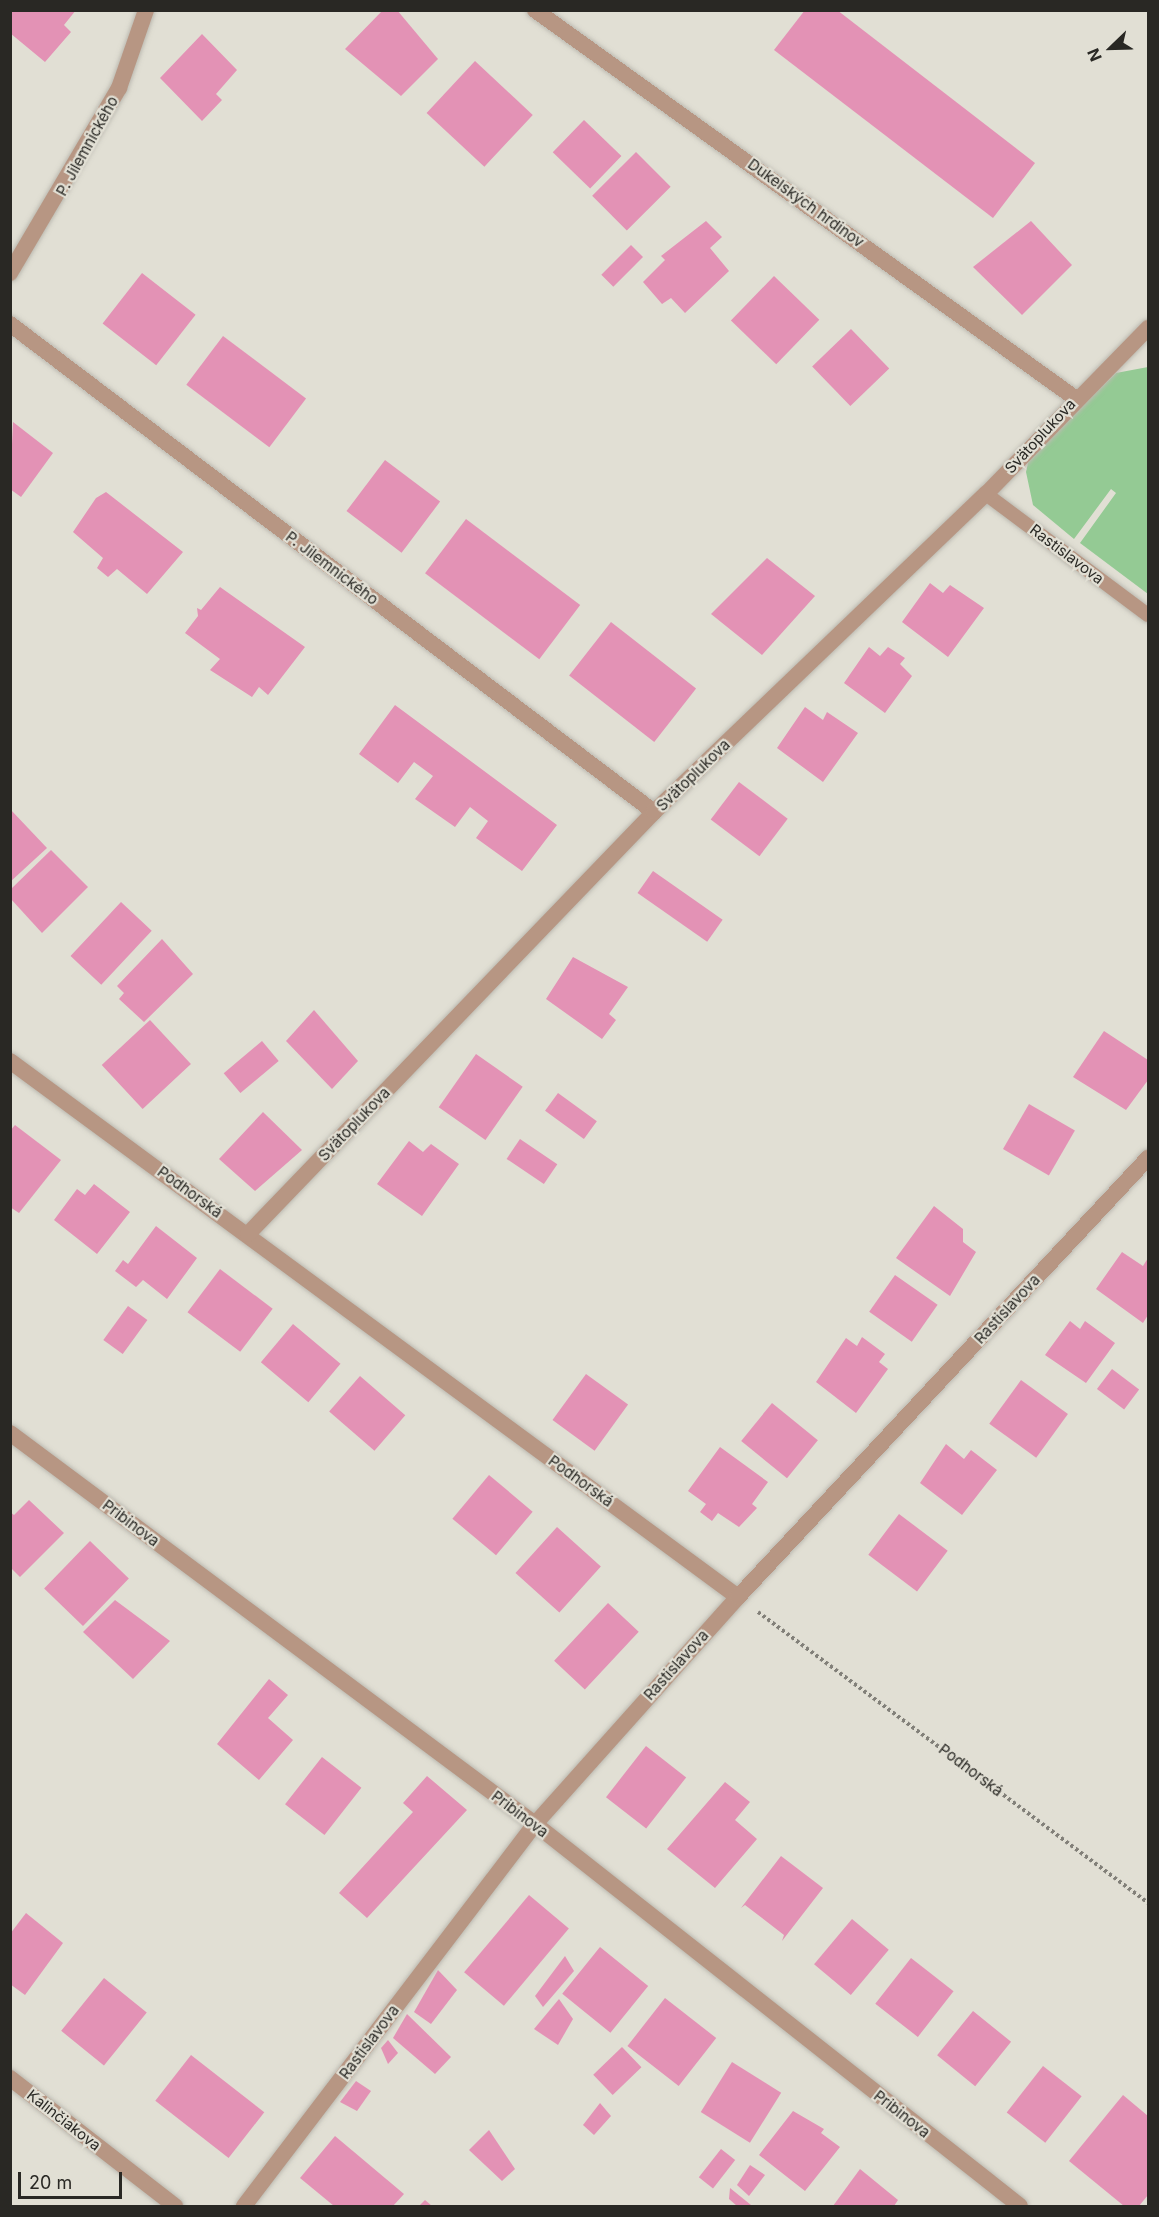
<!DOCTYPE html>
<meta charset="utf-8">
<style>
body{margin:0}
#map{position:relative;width:1159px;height:2217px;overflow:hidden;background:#e1dfd4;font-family:Inter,sans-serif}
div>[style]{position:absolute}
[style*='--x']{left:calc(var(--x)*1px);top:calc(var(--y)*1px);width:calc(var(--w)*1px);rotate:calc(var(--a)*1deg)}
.green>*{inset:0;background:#94ca94}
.building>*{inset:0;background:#e392b5;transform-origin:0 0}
.path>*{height:4px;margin-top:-2px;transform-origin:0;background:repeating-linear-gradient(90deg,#828079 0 3px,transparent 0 6px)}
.roads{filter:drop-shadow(0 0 2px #bcbab1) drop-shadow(0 0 2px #bcbab1)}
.service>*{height:14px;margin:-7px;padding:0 7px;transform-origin:7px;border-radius:7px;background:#b79683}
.minor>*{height:16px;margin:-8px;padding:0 8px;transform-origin:8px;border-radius:8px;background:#b79683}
span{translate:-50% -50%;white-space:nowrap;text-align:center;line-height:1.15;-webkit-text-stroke:4.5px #e1dfd4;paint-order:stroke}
.street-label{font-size:15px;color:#292824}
.frame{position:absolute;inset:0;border:12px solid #292824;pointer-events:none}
.north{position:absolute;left:1081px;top:18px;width:60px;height:60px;-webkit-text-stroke:4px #e1dfd4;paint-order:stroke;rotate:247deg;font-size:16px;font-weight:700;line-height:24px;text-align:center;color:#292824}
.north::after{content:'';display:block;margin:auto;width:21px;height:27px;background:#292824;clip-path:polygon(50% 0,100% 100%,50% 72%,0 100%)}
.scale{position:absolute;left:18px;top:2172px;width:104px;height:27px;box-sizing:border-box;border:3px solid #292824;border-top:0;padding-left:8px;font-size:18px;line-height:21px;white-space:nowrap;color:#292824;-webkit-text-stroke:4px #e1dfd4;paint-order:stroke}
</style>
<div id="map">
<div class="green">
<i style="clip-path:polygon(1148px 367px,1148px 594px,1080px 543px,1116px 493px,1111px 489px,1074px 539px,1033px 505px,1026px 472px,1029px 458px,1116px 373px)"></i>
</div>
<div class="building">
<i style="clip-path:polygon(10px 10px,76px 10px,64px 25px,71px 32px,45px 62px,10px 33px)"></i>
<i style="clip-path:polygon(383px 10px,397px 10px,438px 59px,401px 96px,345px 49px)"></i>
<i style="clip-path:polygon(805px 10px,837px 10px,1035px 163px,993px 218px,774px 50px)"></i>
<i style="clip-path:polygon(202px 34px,237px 70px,216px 94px,222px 100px,202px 121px,160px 78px)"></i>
<i style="left:475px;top:61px;width:79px;height:71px;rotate:43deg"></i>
<i style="left:584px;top:120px;width:52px;height:45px;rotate:44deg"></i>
<i style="left:636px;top:152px;width:49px;height:62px;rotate:45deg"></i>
<i style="clip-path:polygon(706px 221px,722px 237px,710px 248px,729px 271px,685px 313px,671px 298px,662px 304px,643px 282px,665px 260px,661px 256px)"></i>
<i style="clip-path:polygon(1031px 221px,1072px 265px,1022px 315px,973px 267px)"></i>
<i style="left:631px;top:245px;width:17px;height:42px;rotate:45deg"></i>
<i style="left:142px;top:273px;width:68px;height:64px;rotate:38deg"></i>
<i style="left:774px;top:276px;width:63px;height:62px;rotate:44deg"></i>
<i style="left:851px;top:329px;width:55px;height:54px;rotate:46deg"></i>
<i style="left:223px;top:336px;width:104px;height:61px;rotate:37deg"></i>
<i style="clip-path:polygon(13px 422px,53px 453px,21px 497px,10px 489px)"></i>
<i style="left:385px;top:460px;width:69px;height:64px;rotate:37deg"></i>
<i style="clip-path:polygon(106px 492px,183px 552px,147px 594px,117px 569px,108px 577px,97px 568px,103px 558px,73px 532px,96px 498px)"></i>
<i style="left:466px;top:519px;width:143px;height:68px;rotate:37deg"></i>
<i style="clip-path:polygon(767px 558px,815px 596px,762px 655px,711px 614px)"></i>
<i style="clip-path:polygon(930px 583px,943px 593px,950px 585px,984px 608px,948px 657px,902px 622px)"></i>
<i style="clip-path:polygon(220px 587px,305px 647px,268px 695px,259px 687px,252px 697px,210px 670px,220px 659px,185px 633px,198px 616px,197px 608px,201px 610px)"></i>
<i style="left:611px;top:622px;width:108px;height:68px;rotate:38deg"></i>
<i style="clip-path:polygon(869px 647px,880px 656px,888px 647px,905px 658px,900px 664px,912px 676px,885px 713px,844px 683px)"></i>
<i style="clip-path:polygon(395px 705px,557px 825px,522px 871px,476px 838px,488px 821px,470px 807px,455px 827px,415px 799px,433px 776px,414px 762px,398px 783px,359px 754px)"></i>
<i style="clip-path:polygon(805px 707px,823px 720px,827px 712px,858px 733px,823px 782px,777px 748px)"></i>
<i style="left:739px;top:782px;width:61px;height:47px;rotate:37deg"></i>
<i style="clip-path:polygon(10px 809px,47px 848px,10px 882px)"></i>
<i style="clip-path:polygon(51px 850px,88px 887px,42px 933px,10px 898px,10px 890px)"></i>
<i style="left:653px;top:871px;width:85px;height:27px;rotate:35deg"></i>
<i style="left:121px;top:902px;width:42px;height:74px;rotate:43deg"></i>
<i style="clip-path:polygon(162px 939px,193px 974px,144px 1022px,119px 999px,124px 993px,117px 986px)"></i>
<i style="clip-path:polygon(573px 957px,628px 987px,609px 1014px,616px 1020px,602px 1039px,546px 999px)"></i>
<i style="clip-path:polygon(314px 1010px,358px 1061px,332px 1089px,286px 1041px)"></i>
<i style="left:150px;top:1020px;width:60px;height:66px;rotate:47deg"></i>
<i style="clip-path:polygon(1104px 1031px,1148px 1060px,1148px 1080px,1126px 1110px,1073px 1077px)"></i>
<i style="left:262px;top:1041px;width:26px;height:50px;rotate:50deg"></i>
<i style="left:476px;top:1054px;width:57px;height:65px;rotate:35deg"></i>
<i style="left:558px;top:1093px;width:48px;height:22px;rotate:36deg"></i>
<i style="left:1029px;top:1104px;width:53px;height:52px;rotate:30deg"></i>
<i style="clip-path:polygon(263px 1112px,302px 1150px,255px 1191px,219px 1159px)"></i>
<i style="clip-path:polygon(15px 1125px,61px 1160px,19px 1213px,10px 1207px,10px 1131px)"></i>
<i style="left:520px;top:1139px;width:45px;height:24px;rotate:34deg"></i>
<i style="clip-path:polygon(409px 1141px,423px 1152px,431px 1144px,459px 1164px,422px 1216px,377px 1184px)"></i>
<i style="clip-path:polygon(94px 1184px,130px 1212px,97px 1254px,54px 1220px,77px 1189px,85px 1195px)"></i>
<i style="clip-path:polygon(934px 1206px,963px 1229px,963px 1242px,976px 1252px,950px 1296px,896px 1258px)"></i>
<i style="clip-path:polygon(156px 1226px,197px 1258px,167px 1299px,143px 1280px,136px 1287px,115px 1271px,123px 1260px,128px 1264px)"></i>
<i style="clip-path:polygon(1122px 1252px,1143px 1266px,1148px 1258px,1148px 1315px,1143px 1323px,1096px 1289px)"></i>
<i style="left:220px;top:1269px;width:66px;height:54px;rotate:37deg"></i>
<i style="left:895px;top:1275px;width:52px;height:45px;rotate:35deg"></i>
<i style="left:128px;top:1306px;width:24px;height:42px;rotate:36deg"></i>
<i style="clip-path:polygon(1070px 1321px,1080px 1329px,1085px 1321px,1115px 1343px,1086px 1383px,1045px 1355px)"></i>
<i style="left:293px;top:1324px;width:62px;height:50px;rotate:40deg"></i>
<i style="clip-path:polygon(862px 1337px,885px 1354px,879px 1362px,888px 1369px,856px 1413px,816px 1382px,846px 1338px,857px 1346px)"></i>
<i style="left:1112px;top:1369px;width:34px;height:25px;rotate:37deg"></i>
<i style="left:586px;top:1374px;width:52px;height:57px;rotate:36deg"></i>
<i style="left:360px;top:1376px;width:60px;height:47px;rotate:41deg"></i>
<i style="left:1021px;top:1380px;width:58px;height:54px;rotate:36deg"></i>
<i style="left:772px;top:1403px;width:59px;height:49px;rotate:39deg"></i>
<i style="clip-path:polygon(946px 1444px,964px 1459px,971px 1450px,997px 1470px,962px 1515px,920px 1483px)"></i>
<i style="clip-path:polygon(720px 1447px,768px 1482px,752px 1504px,757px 1508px,739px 1527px,718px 1513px,712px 1521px,700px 1512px,706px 1504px,688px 1491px)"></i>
<i style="left:489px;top:1475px;width:57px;height:57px;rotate:40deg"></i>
<i style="clip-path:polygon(29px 1500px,64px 1533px,20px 1577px,10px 1567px,10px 1512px,14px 1515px)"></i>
<i style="left:899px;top:1514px;width:61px;height:51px;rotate:37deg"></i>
<i style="left:557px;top:1527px;width:59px;height:62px;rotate:42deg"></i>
<i style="left:90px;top:1541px;width:54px;height:66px;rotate:44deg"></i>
<i style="clip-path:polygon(115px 1600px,170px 1641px,133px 1679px,83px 1632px)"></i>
<i style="left:608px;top:1603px;width:42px;height:79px;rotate:43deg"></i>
<i style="clip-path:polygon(269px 1679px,288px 1695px,268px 1718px,293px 1740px,259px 1780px,217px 1744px)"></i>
<i style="left:646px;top:1746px;width:51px;height:65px;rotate:38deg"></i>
<i style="left:322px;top:1757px;width:50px;height:60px;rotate:38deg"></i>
<i style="clip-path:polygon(427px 1776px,467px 1810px,367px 1918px,339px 1893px,413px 1812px,403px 1803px)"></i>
<i style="clip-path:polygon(725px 1782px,750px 1802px,735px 1820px,757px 1839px,715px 1888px,667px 1849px)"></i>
<i style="clip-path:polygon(781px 1856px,823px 1888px,782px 1941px,784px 1935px,745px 1905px,741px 1908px)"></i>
<i style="left:529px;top:1895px;width:52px;height:101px;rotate:40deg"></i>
<i style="clip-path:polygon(26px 1913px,63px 1943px,25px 1995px,10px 1984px,10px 1934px)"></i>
<i style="left:852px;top:1919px;width:48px;height:59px;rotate:40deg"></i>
<i style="left:600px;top:1947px;width:62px;height:60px;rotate:39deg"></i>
<i style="clip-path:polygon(565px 1956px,574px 1971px,543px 2007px,535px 1996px)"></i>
<i style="left:911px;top:1958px;width:54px;height:58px;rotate:38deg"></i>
<i style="clip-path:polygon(438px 1970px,457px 1990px,431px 2024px,414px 2012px)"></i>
<i style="left:104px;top:1978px;width:55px;height:68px;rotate:39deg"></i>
<i style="left:665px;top:1998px;width:65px;height:61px;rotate:38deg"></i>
<i style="clip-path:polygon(559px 1999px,573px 2019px,558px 2045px,534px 2029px)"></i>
<i style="left:973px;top:2011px;width:49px;height:57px;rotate:39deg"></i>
<i style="clip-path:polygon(407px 2014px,451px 2057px,435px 2074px,393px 2038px)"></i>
<i style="clip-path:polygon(388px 2040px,398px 2053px,388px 2064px,381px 2048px)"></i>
<i style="left:622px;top:2047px;width:28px;height:40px;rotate:46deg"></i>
<i style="left:191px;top:2055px;width:93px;height:58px;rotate:38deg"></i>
<i style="left:732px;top:2062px;width:58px;height:59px;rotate:32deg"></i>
<i style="left:1043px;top:2066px;width:49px;height:59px;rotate:38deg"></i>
<i style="clip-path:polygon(356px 2081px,371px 2091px,357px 2111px,340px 2102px)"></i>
<i style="clip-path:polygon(1123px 2095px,1148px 2116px,1148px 2195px,1139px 2206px,1124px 2206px,1069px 2161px)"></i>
<i style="clip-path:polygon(600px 2103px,611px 2116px,594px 2135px,583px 2125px)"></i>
<i style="clip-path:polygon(793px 2111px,824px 2129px,821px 2133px,840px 2147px,805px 2191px,759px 2155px)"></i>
<i style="clip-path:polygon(489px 2130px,515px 2169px,502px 2181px,469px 2150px)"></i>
<i style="clip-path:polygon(335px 2136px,404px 2194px,393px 2206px,334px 2206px,300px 2178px)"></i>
<i style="left:721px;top:2149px;width:18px;height:36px;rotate:38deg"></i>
<i style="clip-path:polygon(750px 2165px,765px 2175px,749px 2196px,737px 2185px)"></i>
<i style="clip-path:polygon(860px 2169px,898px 2200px,894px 2206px,833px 2206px)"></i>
<i style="clip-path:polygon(730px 2188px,751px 2205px,750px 2206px,737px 2206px,729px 2199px)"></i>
<i style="clip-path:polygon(425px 2200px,432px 2206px,419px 2206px)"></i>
</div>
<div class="path">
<i style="--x:758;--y:1612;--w:487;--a:36.7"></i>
</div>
<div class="roads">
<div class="service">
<i style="--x:986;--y:494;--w:202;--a:36.8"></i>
</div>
<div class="minor">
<i style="--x:535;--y:10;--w:665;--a:35.7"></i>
<i style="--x:10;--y:273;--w:215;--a:-59.5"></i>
<i style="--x:119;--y:88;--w:83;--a:-70.9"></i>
<i style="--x:10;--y:324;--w:808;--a:37.15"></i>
<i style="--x:10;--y:1061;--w:904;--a:36.36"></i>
<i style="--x:248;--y:1234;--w:586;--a:-46.11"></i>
<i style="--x:654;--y:812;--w:460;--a:-43.8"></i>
<i style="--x:986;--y:494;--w:232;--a:-45.7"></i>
<i style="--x:10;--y:1433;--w:655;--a:36.68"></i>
<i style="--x:535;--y:1824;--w:617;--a:38.22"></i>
<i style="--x:10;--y:2078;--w:209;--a:37.8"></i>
<i style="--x:244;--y:2206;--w:480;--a:-52.7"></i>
<i style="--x:535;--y:1824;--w:305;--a:-48.2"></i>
<i style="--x:738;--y:1597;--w:601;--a:-46.96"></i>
</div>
</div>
<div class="street-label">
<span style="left:87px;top:146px;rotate:-61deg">P. Jilemnického</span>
<span style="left:806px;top:203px;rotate:36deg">Dukelských hrdinov</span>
<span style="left:1040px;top:436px;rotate:-47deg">Svätoplukova</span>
<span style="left:1067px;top:554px;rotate:37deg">Rastislavova</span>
<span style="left:332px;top:568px;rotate:37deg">P. Jilemnického</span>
<span style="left:693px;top:775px;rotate:-44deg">Svätoplukova</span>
<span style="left:354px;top:1124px;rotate:-46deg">Svätoplukova</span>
<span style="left:190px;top:1192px;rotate:36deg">Podhorská</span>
<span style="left:1007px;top:1309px;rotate:-47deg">Rastislavova</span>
<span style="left:581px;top:1481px;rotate:36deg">Podhorská</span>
<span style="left:131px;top:1523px;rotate:37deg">Pribinova</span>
<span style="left:676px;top:1665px;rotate:-48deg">Rastislavova</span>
<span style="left:971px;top:1770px;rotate:37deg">Podhorská</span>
<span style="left:520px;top:1814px;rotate:37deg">Pribinova</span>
<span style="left:369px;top:2042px;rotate:-53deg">Rastislavova</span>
<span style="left:902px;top:2114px;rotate:38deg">Pribinova</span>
<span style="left:64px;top:2120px;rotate:38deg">Kalinčiakova</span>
</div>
<div class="frame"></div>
<div class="north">N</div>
<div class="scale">20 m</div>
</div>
